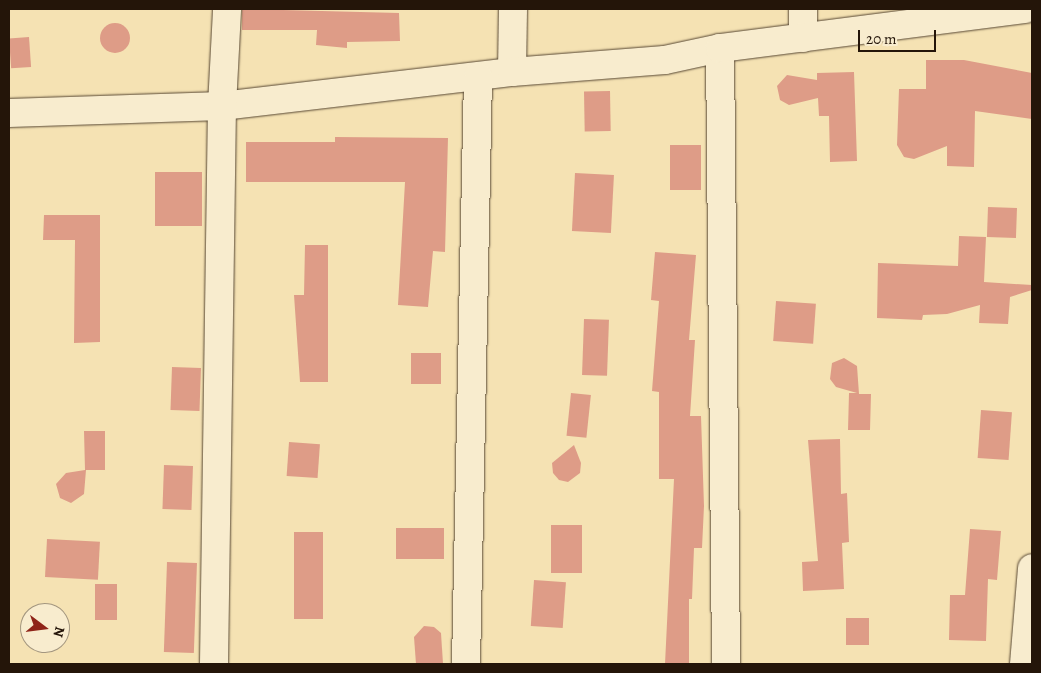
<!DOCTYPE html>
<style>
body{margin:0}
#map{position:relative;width:1041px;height:673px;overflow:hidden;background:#f5e2b3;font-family:Alegreya,serif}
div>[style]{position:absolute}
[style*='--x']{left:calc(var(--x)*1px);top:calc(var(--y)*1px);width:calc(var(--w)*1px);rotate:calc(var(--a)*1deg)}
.building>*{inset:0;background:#de9c87;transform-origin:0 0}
.round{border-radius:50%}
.roads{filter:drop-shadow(0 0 1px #584834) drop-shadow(0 0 1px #584834)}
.minor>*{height:28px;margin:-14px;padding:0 14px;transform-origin:14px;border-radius:14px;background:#f8ecce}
span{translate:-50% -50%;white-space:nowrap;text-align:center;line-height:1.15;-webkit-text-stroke:4px #f8ecce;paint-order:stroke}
.frame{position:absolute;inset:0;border:10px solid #241509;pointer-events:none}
.north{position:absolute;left:20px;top:603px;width:50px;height:50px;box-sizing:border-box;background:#f8ecce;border:1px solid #a3967f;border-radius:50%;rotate:105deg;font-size:14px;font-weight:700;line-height:20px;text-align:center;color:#241509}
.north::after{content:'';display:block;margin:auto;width:18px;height:22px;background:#8f2418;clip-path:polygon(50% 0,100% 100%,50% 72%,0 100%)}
.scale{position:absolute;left:858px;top:30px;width:78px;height:22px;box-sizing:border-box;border:2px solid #241509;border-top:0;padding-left:6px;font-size:15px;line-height:18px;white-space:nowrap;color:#241509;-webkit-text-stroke:4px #f8ecce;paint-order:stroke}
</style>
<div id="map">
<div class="building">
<i style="clip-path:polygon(242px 9px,399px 13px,400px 41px,347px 42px,347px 48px,316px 45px,317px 30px,242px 30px)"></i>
<i class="round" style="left:100px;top:23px;width:30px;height:30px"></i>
<i style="left:29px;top:37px;width:30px;height:20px;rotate:86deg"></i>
<i style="clip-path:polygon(926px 60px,964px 60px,1032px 73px,1032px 119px,975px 111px,974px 167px,947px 166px,947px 146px,914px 159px,904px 157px,897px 145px,899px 89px,926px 89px)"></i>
<i style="clip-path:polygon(854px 72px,857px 161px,830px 162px,829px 116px,819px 116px,818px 98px,789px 105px,780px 100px,777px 86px,787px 75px,817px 80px,817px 73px)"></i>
<i style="left:610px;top:91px;width:40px;height:26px;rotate:89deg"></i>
<i style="clip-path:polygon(335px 137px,448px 138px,445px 252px,433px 251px,428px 307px,398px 305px,405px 182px,246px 182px,246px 142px,335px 142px)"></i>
<i style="left:670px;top:145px;width:31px;height:45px"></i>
<i style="left:155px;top:172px;width:47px;height:54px"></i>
<i style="left:575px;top:173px;width:39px;height:58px;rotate:3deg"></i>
<i style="left:988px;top:207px;width:29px;height:30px;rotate:2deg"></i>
<i style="clip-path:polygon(44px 215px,100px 215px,100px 342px,74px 343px,75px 240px,43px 240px)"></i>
<i style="clip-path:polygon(959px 236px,986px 237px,984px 282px,1032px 285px,1032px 290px,1010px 297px,1008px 324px,979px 323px,980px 305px,947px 314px,923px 315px,922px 320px,877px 318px,878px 263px,958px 266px)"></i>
<i style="clip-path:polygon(305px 245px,328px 245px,328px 382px,300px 382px,294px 295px,304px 295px)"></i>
<i style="clip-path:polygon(655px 252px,696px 255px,689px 340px,695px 340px,690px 416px,701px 416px,704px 506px,702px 548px,694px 548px,692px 599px,689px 599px,689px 664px,665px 664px,674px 479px,659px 479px,659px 392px,652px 391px,659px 301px,651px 300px)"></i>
<i style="left:776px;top:301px;width:40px;height:40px;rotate:4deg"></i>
<i style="left:584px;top:319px;width:25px;height:56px;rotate:2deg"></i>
<i style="left:411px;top:353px;width:30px;height:31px"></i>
<i style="clip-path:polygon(844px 358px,857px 366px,859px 394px,871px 394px,870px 430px,848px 430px,849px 393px,857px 393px,836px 387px,830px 379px,832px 363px)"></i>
<i style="left:172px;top:367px;width:29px;height:43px;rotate:2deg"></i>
<i style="left:571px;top:393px;width:20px;height:43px;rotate:6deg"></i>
<i style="left:981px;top:410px;width:31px;height:48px;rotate:4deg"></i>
<i style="clip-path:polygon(84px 431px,105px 431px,105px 470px,86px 470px,84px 494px,71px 503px,60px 498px,56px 484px,66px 473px,85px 470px)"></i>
<i style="clip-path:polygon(840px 439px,841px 494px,847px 493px,849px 542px,842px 543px,844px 589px,803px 591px,802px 562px,818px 561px,808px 440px)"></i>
<i style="left:289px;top:442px;width:31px;height:34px;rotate:4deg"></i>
<i style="clip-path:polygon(574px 445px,581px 463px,580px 473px,568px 482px,559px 480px,553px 473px,552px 463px)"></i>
<i style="left:164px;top:465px;width:29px;height:44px;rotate:2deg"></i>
<i style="left:551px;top:525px;width:31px;height:48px"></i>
<i style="left:396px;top:528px;width:48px;height:31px"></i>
<i style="clip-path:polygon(970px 529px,1001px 531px,997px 580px,988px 579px,986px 641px,949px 640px,950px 595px,965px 595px)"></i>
<i style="left:294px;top:532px;width:29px;height:87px"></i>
<i style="left:47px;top:539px;width:53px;height:38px;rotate:3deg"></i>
<i style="left:167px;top:562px;width:30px;height:90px;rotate:2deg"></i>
<i style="left:534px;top:580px;width:32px;height:46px;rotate:4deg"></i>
<i style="left:95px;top:584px;width:22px;height:36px"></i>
<i style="left:846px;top:618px;width:23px;height:27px"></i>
<i style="clip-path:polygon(424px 626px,434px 627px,441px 633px,443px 664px,416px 664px,414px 637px)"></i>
</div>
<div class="roads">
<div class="minor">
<i style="--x:803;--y:38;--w:29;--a:-90"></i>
<i style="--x:720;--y:48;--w:616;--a:89.44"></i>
<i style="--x:512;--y:72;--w:63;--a:-89.1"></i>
<i style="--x:9;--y:113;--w:213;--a:-1.9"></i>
<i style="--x:222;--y:106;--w:292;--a:-6.7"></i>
<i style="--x:512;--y:72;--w:153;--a:-4.5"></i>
<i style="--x:665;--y:60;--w:56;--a:-12.3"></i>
<i style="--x:720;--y:48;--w:308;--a:-7.3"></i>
<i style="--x:214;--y:664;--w:558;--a:-89.18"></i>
<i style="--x:222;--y:106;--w:97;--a:-87"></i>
<i style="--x:466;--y:664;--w:587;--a:-88.83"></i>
<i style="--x:1024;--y:664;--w:96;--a:-85.2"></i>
</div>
</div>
<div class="frame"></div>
<div class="north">N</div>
<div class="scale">20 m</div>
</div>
